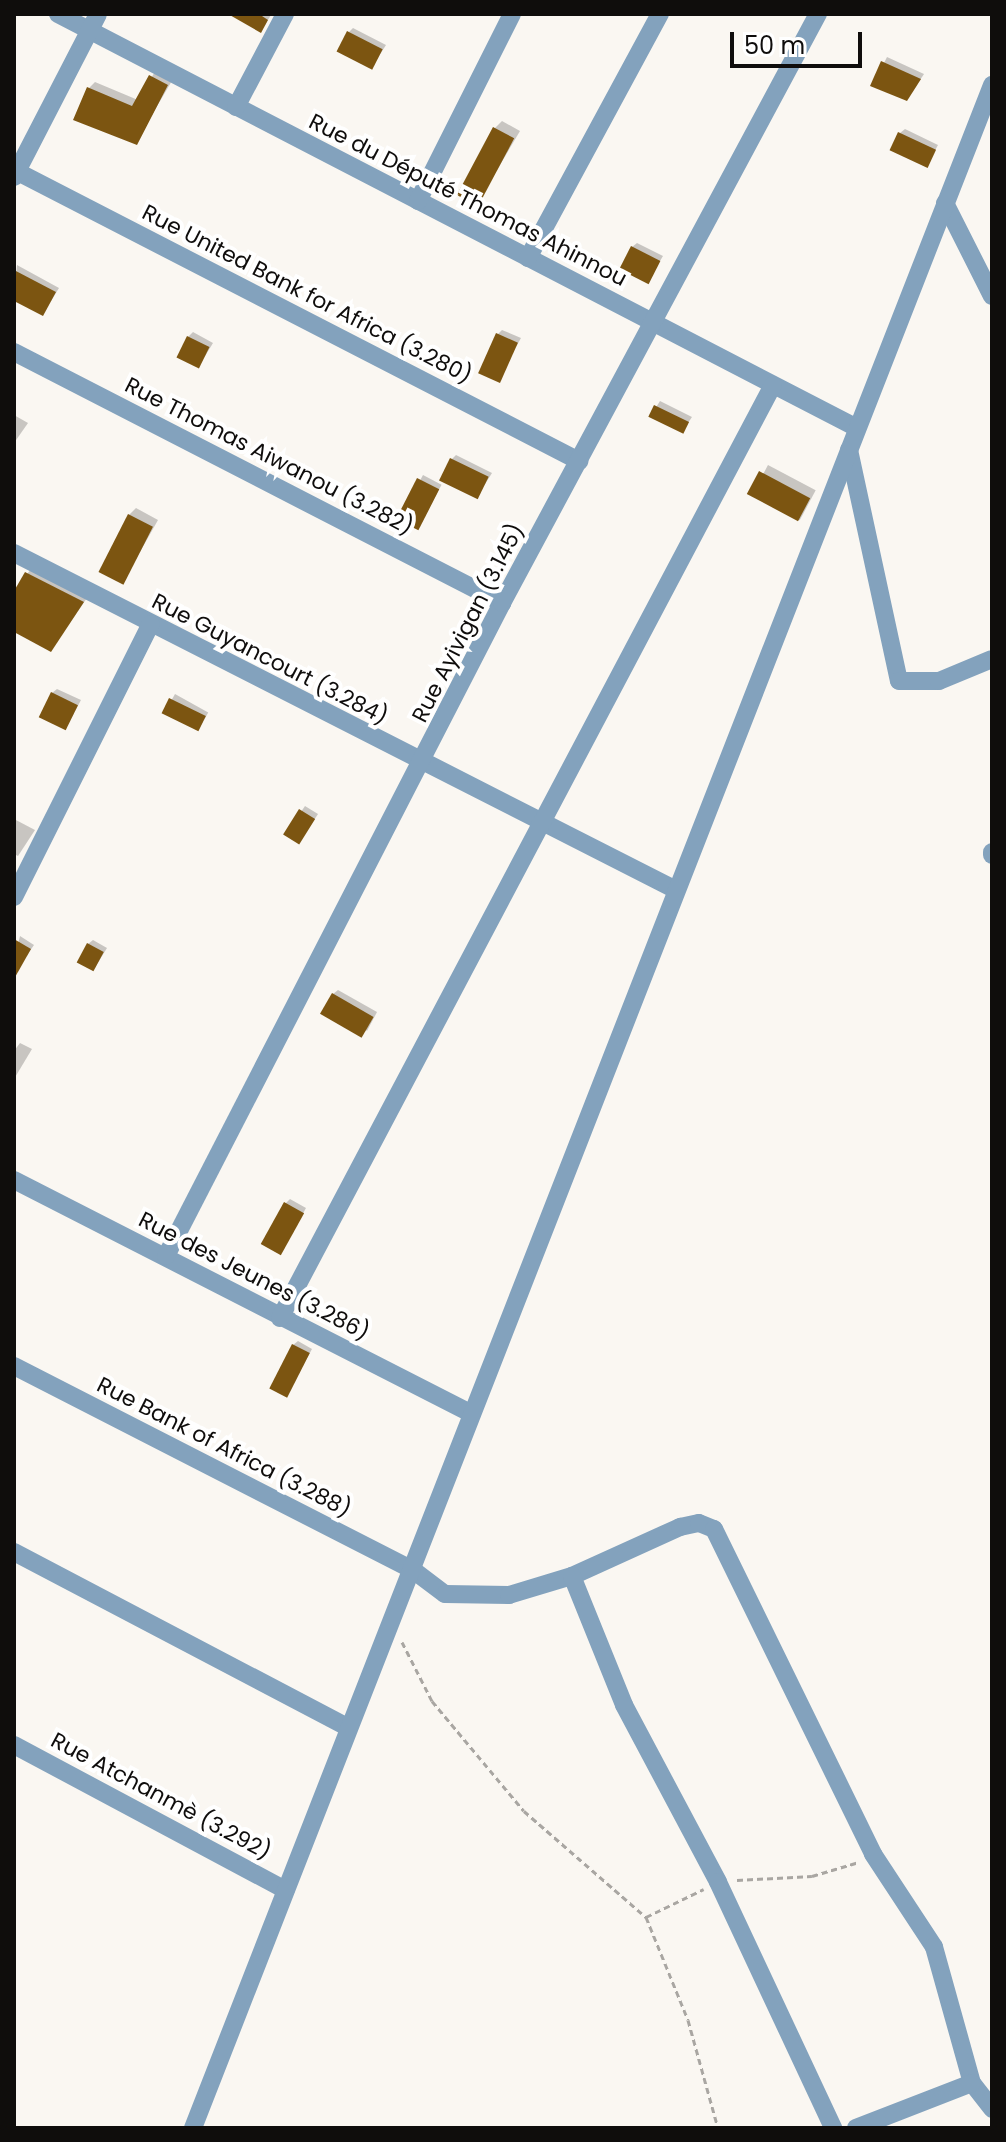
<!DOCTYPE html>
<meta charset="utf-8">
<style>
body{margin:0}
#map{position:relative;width:1006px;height:2142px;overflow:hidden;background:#faf7f2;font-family:Poppins,sans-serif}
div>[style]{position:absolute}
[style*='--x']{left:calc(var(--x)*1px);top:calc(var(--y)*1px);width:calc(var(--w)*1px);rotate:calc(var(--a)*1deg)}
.shadow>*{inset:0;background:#0003;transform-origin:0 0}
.building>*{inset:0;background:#7c5511;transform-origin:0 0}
.path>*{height:3px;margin-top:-1.5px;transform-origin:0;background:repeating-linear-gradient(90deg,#a9a6a2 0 6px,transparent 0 10px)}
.minor>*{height:18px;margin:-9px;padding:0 9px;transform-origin:9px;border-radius:9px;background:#83a2bd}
span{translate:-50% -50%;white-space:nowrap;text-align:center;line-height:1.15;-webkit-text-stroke:8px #fff;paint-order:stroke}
.street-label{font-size:22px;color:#0f0d0c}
.frame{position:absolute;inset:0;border:16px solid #0f0d0c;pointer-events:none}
.scale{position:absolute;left:730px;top:32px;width:132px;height:36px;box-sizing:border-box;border:4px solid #0f0d0c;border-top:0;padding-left:10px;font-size:24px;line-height:28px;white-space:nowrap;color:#0f0d0c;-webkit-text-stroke:6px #fff;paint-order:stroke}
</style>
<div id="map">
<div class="shadow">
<i style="clip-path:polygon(232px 14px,270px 14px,271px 15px,261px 31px)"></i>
<i style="clip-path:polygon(353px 28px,386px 45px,372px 67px,349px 32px)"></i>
<i style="clip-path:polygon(887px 57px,924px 74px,911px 94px,873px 85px)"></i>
<i style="clip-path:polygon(156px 70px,173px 79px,136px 142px,89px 88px,95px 82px,138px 100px)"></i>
<i style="clip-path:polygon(502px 121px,520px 131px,477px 204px,495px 128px)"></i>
<i style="clip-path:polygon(905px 129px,938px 145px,927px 165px,900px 133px)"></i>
<i style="clip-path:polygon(637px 243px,663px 256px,648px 281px,632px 247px)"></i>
<i style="clip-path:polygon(17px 265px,59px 288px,43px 314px,14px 299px)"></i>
<i style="clip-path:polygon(502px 330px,521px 338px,497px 381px,498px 334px)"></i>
<i style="clip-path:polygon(193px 332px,213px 343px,199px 366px,188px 337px)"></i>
<i style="clip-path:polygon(660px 401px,692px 417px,682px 432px,650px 417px)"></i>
<i style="clip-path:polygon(14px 415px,28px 423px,14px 443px)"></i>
<i style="clip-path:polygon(456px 455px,492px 473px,477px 497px,452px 459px)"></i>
<i style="left:768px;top:465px;width:54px;height:34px;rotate:28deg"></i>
<i style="left:423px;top:475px;width:21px;height:50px;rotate:28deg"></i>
<i style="clip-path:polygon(136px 508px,158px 520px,123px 582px,129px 515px)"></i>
<i style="clip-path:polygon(33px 566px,89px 595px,51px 650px,14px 630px,14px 592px)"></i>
<i style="clip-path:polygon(57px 689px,81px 700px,66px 728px,52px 693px)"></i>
<i style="left:175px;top:694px;width:38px;height:21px;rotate:29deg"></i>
<i style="clip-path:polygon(305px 806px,318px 814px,303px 837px,286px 834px)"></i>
<i style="clip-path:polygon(14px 819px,35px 830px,18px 856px,14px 854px)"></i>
<i style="clip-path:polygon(20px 936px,34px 945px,21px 964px,14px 960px)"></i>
<i style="clip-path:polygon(93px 940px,107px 948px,94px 969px,88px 944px)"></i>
<i style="clip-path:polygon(338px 990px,377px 1012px,367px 1031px,333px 994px)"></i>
<i style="clip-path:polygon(20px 1043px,32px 1049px,14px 1079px,14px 1051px)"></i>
<i style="clip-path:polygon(290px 1199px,306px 1208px,284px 1248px,286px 1203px)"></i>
<i style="clip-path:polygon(298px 1341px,312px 1349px,287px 1395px,293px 1345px)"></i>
</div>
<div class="building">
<i style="clip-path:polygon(228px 14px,259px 14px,268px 20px,261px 33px)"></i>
<i style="left:347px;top:31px;width:40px;height:23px;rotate:27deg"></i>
<i style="clip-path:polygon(881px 61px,921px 79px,907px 101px,870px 86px)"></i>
<i style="clip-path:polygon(149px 75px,168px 85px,137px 145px,73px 120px,87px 87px,132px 106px)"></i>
<i style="left:493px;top:127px;width:24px;height:77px;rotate:28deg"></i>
<i style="left:898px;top:132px;width:42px;height:20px;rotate:25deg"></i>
<i style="left:631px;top:246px;width:33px;height:26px;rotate:27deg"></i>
<i style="clip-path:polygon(14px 270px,56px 292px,43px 316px,14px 301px)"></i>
<i style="left:496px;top:333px;width:24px;height:44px;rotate:24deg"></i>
<i style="left:187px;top:336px;width:25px;height:24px;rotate:26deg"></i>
<i style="left:654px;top:405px;width:39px;height:13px;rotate:26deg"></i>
<i style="left:450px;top:458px;width:43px;height:25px;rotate:26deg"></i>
<i style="left:759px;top:471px;width:58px;height:26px;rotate:28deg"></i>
<i style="left:417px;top:478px;width:25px;height:46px;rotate:27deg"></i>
<i style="left:128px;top:514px;width:28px;height:65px;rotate:27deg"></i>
<i style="clip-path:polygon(25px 572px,84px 602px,51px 652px,14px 632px,14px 591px)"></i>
<i style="left:51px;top:692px;width:30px;height:28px;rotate:26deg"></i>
<i style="left:169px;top:698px;width:41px;height:17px;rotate:26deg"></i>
<i style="left:299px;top:809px;width:19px;height:30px;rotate:32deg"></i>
<i style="clip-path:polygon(14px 939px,31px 949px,14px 979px)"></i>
<i style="left:87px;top:943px;width:19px;height:22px;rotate:28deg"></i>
<i style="left:332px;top:993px;width:48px;height:24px;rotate:30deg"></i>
<i style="left:284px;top:1202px;width:23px;height:48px;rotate:29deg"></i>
<i style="left:292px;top:1344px;width:20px;height:50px;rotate:27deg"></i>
</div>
<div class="path">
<i style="--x:402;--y:1642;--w:66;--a:63"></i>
<i style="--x:432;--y:1701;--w:143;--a:50.1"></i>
<i style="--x:524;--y:1811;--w:162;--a:41"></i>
<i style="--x:646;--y:1917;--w:111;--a:67.8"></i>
<i style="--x:688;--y:2020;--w:112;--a:74.5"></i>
<i style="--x:737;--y:1880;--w:75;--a:-3.1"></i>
<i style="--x:812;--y:1876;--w:49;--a:-16.6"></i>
<i style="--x:646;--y:1917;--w:64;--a:-25.8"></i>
</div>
<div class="minor">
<i style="--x:58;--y:14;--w:900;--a:27.39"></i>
<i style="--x:236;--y:107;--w:105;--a:-62.2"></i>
<i style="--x:14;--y:170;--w:636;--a:27.25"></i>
<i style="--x:14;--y:177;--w:183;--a:-62.7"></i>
<i style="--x:418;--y:201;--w:209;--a:-63.3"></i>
<i style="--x:945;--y:203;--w:104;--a:63.2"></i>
<i style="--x:528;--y:258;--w:277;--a:-61.6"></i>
<i style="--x:14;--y:352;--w:549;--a:27.22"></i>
<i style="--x:849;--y:450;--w:236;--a:77.8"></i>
<i style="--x:899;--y:681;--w:40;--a:0"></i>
<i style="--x:939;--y:681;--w:57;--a:-22.5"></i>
<i style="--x:14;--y:553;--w:743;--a:26.98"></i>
<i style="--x:992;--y:852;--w:3;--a:90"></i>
<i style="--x:14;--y:897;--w:305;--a:-63.4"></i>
<i style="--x:14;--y:1180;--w:514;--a:27.06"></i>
<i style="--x:166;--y:1256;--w:734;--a:-62.77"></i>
<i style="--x:502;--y:603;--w:668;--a:-61.79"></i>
<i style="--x:280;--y:1318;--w:1055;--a:-62.15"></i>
<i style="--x:14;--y:1366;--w:448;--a:27.1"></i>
<i style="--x:413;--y:1570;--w:40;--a:37"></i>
<i style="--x:445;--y:1594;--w:64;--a:0.9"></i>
<i style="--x:509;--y:1595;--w:66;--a:-16.8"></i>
<i style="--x:572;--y:1576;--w:119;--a:-24.4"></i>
<i style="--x:680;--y:1527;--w:19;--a:-12"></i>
<i style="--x:699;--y:1523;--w:16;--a:22"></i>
<i style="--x:714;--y:1529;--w:362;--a:63.9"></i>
<i style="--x:873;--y:1854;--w:111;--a:56.7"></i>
<i style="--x:934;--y:1947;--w:141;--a:74.4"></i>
<i style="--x:972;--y:2083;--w:33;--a:52"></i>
<i style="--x:14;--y:1552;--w:378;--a:27.7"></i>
<i style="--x:572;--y:1576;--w:139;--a:68"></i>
<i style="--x:624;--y:1705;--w:200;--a:62"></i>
<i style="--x:718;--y:1882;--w:272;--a:64.9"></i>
<i style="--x:14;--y:1745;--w:308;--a:28.1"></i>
<i style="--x:193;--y:2128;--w:2194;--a:-68.64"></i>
<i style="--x:856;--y:2128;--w:124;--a:-21.2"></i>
</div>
<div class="street-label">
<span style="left:468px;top:200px;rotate:27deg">Rue du Député Thomas Ahinnou</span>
<span style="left:307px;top:294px;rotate:27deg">Rue United Bank for Africa (3.280)</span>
<span style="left:269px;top:456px;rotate:27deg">Rue Thomas Aiwanou (3.282)</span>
<span style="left:468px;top:623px;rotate:-63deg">Rue Ayivigan (3.145)</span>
<span style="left:270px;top:659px;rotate:27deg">Rue Guyancourt (3.284)</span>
<span style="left:254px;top:1276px;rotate:27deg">Rue des Jeunes (3.286)</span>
<span style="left:224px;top:1447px;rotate:27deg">Rue Bank of Africa (3.288)</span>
<span style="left:161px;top:1796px;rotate:28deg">Rue Atchanmè (3.292)</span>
</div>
<div class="frame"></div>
<div class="scale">50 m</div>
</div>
